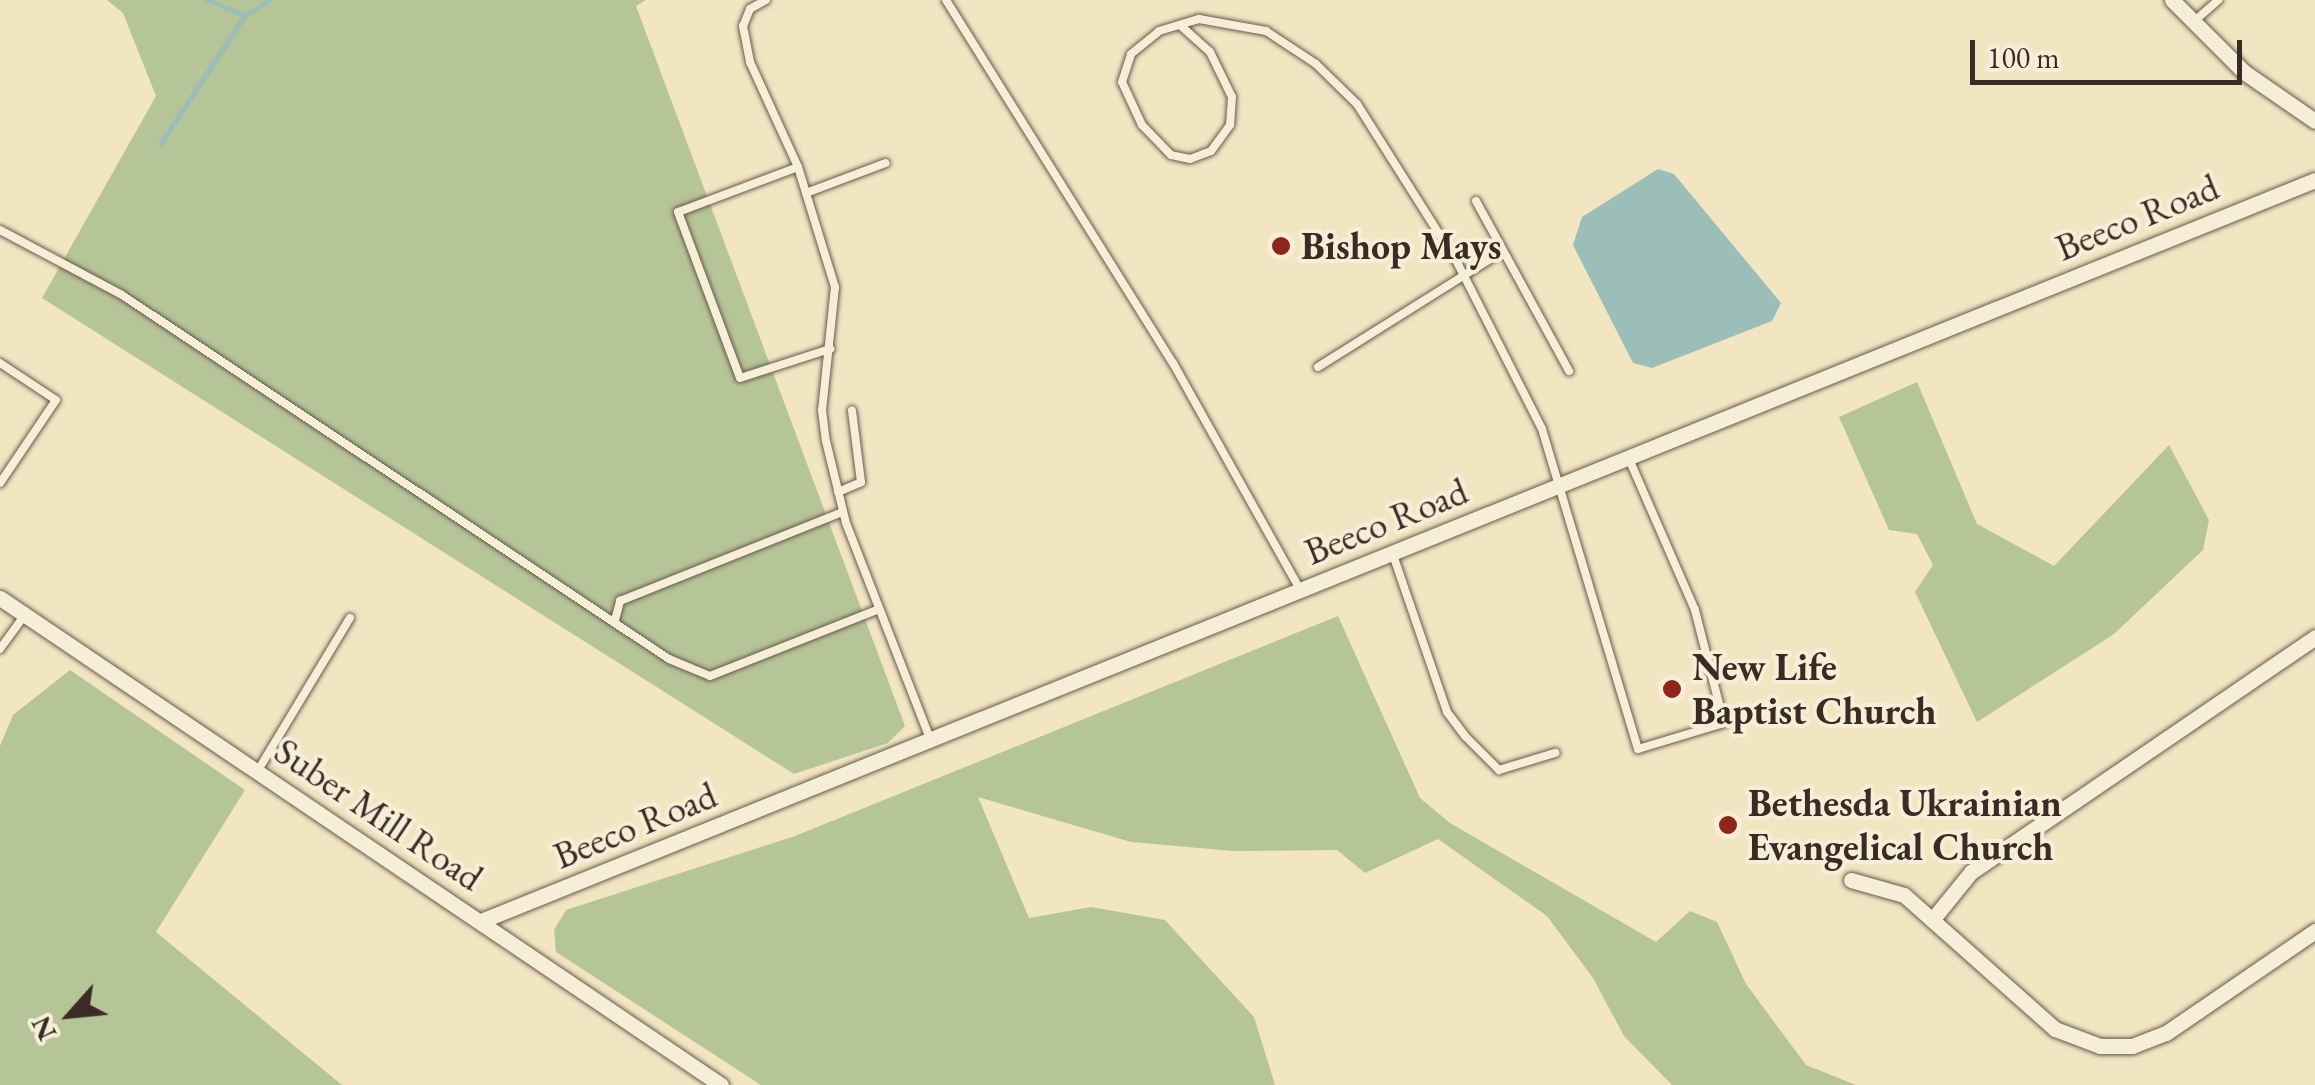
<!DOCTYPE html>
<style>
body{margin:0}
#map{position:relative;width:2315px;height:1085px;overflow:hidden;background:#f2e5c2;font-family:"EB Garamond",serif}
div>[style]{position:absolute}
[style*='--x']{left:calc(var(--x)*1px);top:calc(var(--y)*1px);width:calc(var(--w)*1px);rotate:calc(var(--a)*1deg)}
.green>*{inset:0;background:#b6c597}
.water>*{inset:0;background:#9cbeb8}
.stream>*{height:5px;margin:-2.5px;padding:0 2.5px;transform-origin:2.5px;border-radius:2.5px;background:#9cbeb8}
.roads{filter:drop-shadow(0 0 2px #685a4c) drop-shadow(0 0 2px #685a4c)}
.lane>*{height:8px;margin:-4px;padding:0 4px;transform-origin:4px;border-radius:4px;background:#f7eed7}
.street>*{height:15px;margin:-7.5px;padding:0 7.5px;transform-origin:7.5px;border-radius:7.5px;background:#f7eed7}
.dots>*{width:28px;height:28px;translate:-50% -50%;box-sizing:border-box;border:5px solid #f7eed7;border-radius:50%}
span{translate:-50% -50%;white-space:nowrap;text-align:center;line-height:1.15;-webkit-text-stroke:8px #f7eed7;paint-order:stroke}
.street-label{font-size:38px;color:#3a2c25}
.poi-label{font-size:38px;color:#3a2c25;font-weight:700}
.left{translate:0 -50%;text-align:left}
.north{position:absolute;left:20px;top:965px;width:100px;height:100px;-webkit-text-stroke:8px #f7eed7;paint-order:stroke;rotate:243deg;font-size:28px;font-weight:700;line-height:40px;text-align:center;color:#3a2c25}
.north::after{content:'';display:block;margin:auto;width:35px;height:45px;background:#3a2c25;clip-path:polygon(50% 0,100% 100%,50% 72%,0 100%)}
.scale{position:absolute;left:1970px;top:40px;width:272px;height:45px;box-sizing:border-box;border:5px solid #3a2c25;border-top:0;padding-left:12px;font-size:30px;line-height:35px;white-space:nowrap;color:#3a2c25;-webkit-text-stroke:8px #f7eed7;paint-order:stroke}
</style>
<div id="map">
<div class="green">
<i style="clip-path:polygon(107px 0,646px 0,636px 6px,905px 726px,888px 743px,794px 774px,42px 298px,156px 96px,123px 13px)"></i>
<i style="clip-path:polygon(1917px 382px,1977px 524px,2054px 566px,2169px 445px,2209px 520px,2203px 550px,2114px 634px,1977px 722px,1915px 592px,1933px 565px,1917px 534px,1889px 530px,1839px 417px)"></i>
<i style="clip-path:polygon(1338px 616px,1420px 798px,1450px 823px,1656px 942px,1690px 911px,1717px 922px,1746px 984px,1806px 1065px,1856px 1085px,1672px 1085px,1624px 1036px,1593px 978px,1547px 916px,1438px 839px,1365px 873px,1337px 850px,1233px 851px,1131px 842px,978px 797px,1029px 918px,1091px 907px,1165px 920px,1254px 1017px,1275px 1085px,761px 1085px,556px 952px,554px 930px,566px 910px,795px 836px)"></i>
<i style="clip-path:polygon(70px 670px,245px 790px,156px 932px,342px 1085px,0 1085px,0 746px,13px 715px)"></i>
</div>
<div class="water">
<i style="clip-path:polygon(1658px 169px,1674px 174px,1781px 303px,1772px 321px,1652px 368px,1633px 363px,1573px 245px,1582px 217px)"></i>
</div>
<div class="stream">
<i style="--x:207;--y:0;--w:41;--a:21.5"></i>
<i style="--x:160;--y:144;--w:154;--a:-56.6"></i>
<i style="--x:245;--y:15;--w:28;--a:-32"></i>
</div>
<div class="roads">
<div class="lane">
<i style="--x:766;--y:0;--w:18;--a:151"></i>
<i style="--x:750;--y:9;--w:18;--a:112"></i>
<i style="--x:743;--y:26;--w:37;--a:79"></i>
<i style="--x:750;--y:62;--w:115;--a:65.4"></i>
<i style="--x:798;--y:167;--w:126;--a:72.9"></i>
<i style="--x:835;--y:287;--w:124;--a:96"></i>
<i style="--x:822;--y:410;--w:31;--a:83"></i>
<i style="--x:826;--y:441;--w:84;--a:76.3"></i>
<i style="--x:846;--y:523;--w:231;--a:68.7"></i>
<i style="--x:946;--y:0;--w:428;--a:58"></i>
<i style="--x:1173;--y:363;--w:261;--a:60.7"></i>
<i style="--x:2192;--y:23;--w:35;--a:-41"></i>
<i style="--x:1180;--y:25;--w:40;--a:42"></i>
<i style="--x:1210;--y:52;--w:50;--a:63.9"></i>
<i style="--x:1232;--y:97;--w:28;--a:94"></i>
<i style="--x:1230;--y:125;--w:32;--a:126"></i>
<i style="--x:1211;--y:151;--w:22;--a:159"></i>
<i style="--x:1190;--y:159;--w:19;--a:-168"></i>
<i style="--x:1171;--y:155;--w:42;--a:-134"></i>
<i style="--x:1142;--y:125;--w:47;--a:-114.9"></i>
<i style="--x:1122;--y:82;--w:29;--a:-72"></i>
<i style="--x:1131;--y:54;--w:36;--a:-39"></i>
<i style="--x:1159;--y:31;--w:42;--a:-16.7"></i>
<i style="--x:1199;--y:19;--w:68;--a:10.2"></i>
<i style="--x:1266;--y:31;--w:60;--a:33.4"></i>
<i style="--x:1316;--y:64;--w:57;--a:44.3"></i>
<i style="--x:1357;--y:104;--w:189;--a:57.7"></i>
<i style="--x:1458;--y:264;--w:185;--a:63"></i>
<i style="--x:1542;--y:429;--w:334;--a:73.3"></i>
<i style="--x:1638;--y:749;--w:90;--a:-16.8"></i>
<i style="--x:1724;--y:723;--w:117;--a:-104.4"></i>
<i style="--x:1695;--y:610;--w:165;--a:-113.6"></i>
<i style="--x:798;--y:167;--w:128;--a:159.4"></i>
<i style="--x:678;--y:212;--w:177;--a:69.5"></i>
<i style="--x:740;--y:378;--w:95;--a:-17.9"></i>
<i style="--x:806;--y:193;--w:85;--a:-20.6"></i>
<i style="--x:1476;--y:201;--w:194;--a:61.3"></i>
<i style="--x:0;--y:230;--w:138;--a:28"></i>
<i style="--x:122;--y:295;--w:657;--a:33.64"></i>
<i style="--x:669;--y:659;--w:44;--a:22.5"></i>
<i style="--x:710;--y:676;--w:182;--a:-21.6"></i>
<i style="--x:0;--y:363;--w:67;--a:33.5"></i>
<i style="--x:56;--y:400;--w:100;--a:124"></i>
<i style="--x:1318;--y:367;--w:218;--a:-32.1"></i>
<i style="--x:838;--y:492;--w:25;--a:-23"></i>
<i style="--x:861;--y:482;--w:72;--a:-97.2"></i>
<i style="--x:1392;--y:552;--w:169;--a:71"></i>
<i style="--x:1447;--y:712;--w:31;--a:53"></i>
<i style="--x:1466;--y:737;--w:47;--a:45"></i>
<i style="--x:1499;--y:770;--w:59;--a:-16.9"></i>
<i style="--x:615;--y:620;--w:20;--a:-75"></i>
<i style="--x:620;--y:601;--w:240;--a:-21.8"></i>
<i style="--x:0;--y:649;--w:41;--a:-54"></i>
<i style="--x:257;--y:772;--w:180;--a:-58.9"></i>
</div>
<div class="street">
<i style="--x:2172;--y:0;--w:102;--a:45"></i>
<i style="--x:2244;--y:72;--w:86;--a:34.6"></i>
<i style="--x:0;--y:598;--w:870;--a:34.04"></i>
<i style="--x:1851;--y:880;--w:55;--a:15.8"></i>
<i style="--x:1904;--y:895;--w:202;--a:41.6"></i>
<i style="--x:2055;--y:1029;--w:48;--a:20.7"></i>
<i style="--x:2100;--y:1046;--w:32;--a:0"></i>
<i style="--x:2132;--y:1046;--w:36;--a:-21"></i>
<i style="--x:2166;--y:1033;--w:181;--a:-34.4"></i>
<i style="--x:1932;--y:920;--w:62;--a:-50.9"></i>
<i style="--x:1971;--y:872;--w:417;--a:-34.3"></i>
<i style="--x:481;--y:921;--w:1978;--a:-22"></i>
</div>
</div>
<div class="dots">
<i style="left:1281px;top:246px;background:#8f2418"></i>
<i style="left:1672px;top:689px;background:#8f2418"></i>
<i style="left:1728px;top:825px;background:#8f2418"></i>
</div>
<div class="street-label">
<span style="left:2137px;top:217px;rotate:-22deg">Beeco Road</span>
<span style="left:1386px;top:521px;rotate:-22deg">Beeco Road</span>
<span style="left:379px;top:814px;rotate:34deg">Suber Mill Road</span>
<span style="left:635px;top:825px;rotate:-22deg">Beeco Road</span>
</div>
<div class="poi-label">
<span class="left" style="left:1301px;top:246px">Bishop Mays</span>
<span class="left" style="left:1692px;top:689px">New Life<br>Baptist Church</span>
<span class="left" style="left:1748px;top:825px">Bethesda Ukrainian<br>Evangelical Church</span>
</div>
<div class="north">N</div>
<div class="scale">100 m</div>
</div>
